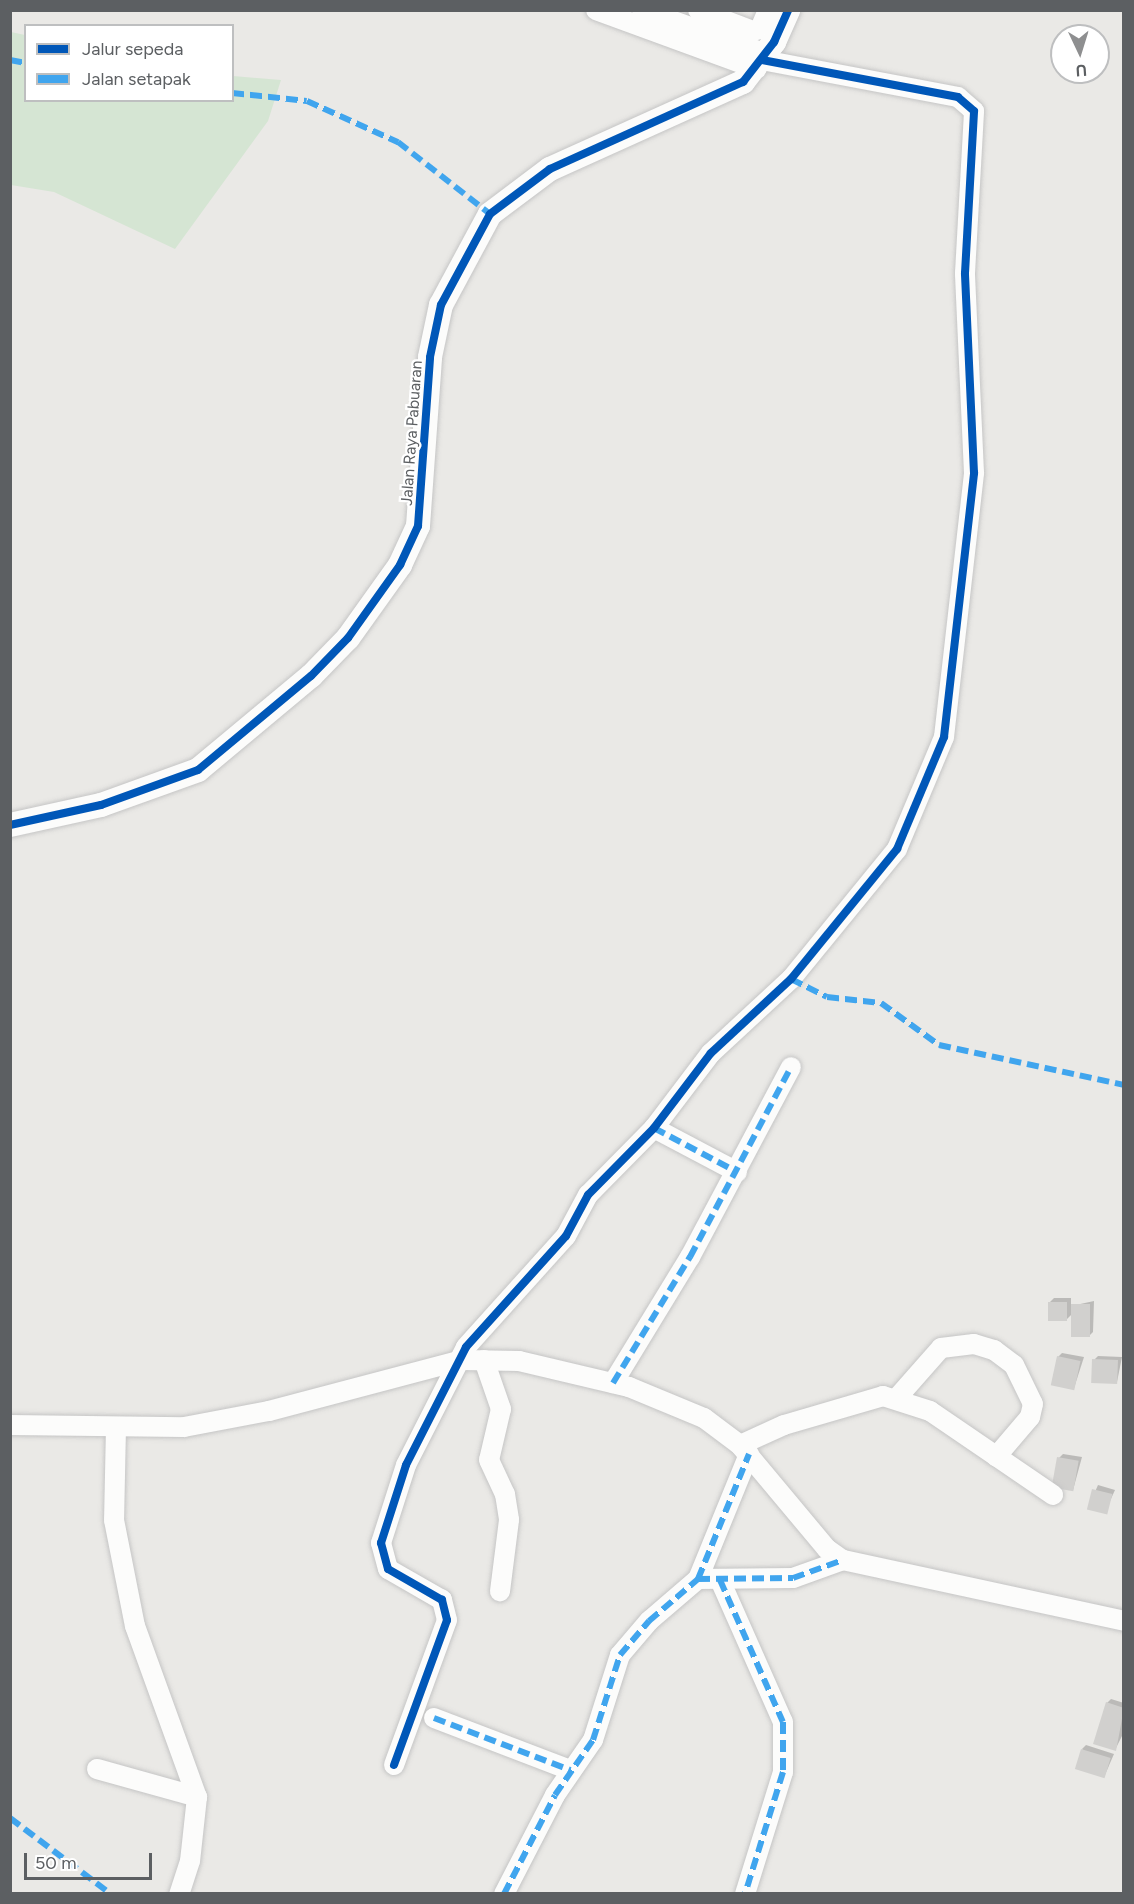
<!DOCTYPE html>
<style>
body{margin:0}
#map{position:relative;width:1134px;height:1904px;overflow:hidden;background:#eae9e6;font-family:Figtree,sans-serif}
div>[style]{position:absolute}
[style*='--x']{left:calc(var(--x)*1px);top:calc(var(--y)*1px);width:calc(var(--w)*1px);rotate:calc(var(--a)*1deg)}
.green>*{inset:0;background:#d5e5d3}
.shadow>*{inset:0;background:#0003}
.building>*{inset:0;background:#d1d0ce;transform-origin:0 0}
.roads{filter:drop-shadow(0 0 2px #c5c5c5) drop-shadow(0 0 2px #c5c5c5)}
.minor>*{height:20px;margin:-10px;padding:0 10px;transform-origin:10px;border-radius:10px;background:#fcfcfb}
.tertiary>*{height:24px;margin:-12px;padding:0 12px;transform-origin:12px;border-radius:12px;background:#fcfcfb}
.quiet>*{height:6px;margin-top:-3px;transform-origin:0;background:repeating-linear-gradient(90deg,#40a5ee 0 12px,transparent 0 18px)}
.cycleway>*{height:8px;margin:-4px;padding:0 4px;transform-origin:4px;border-radius:4px;background:#0057b8}
span{translate:-50% -50%;white-space:nowrap;text-align:center;line-height:1.15;-webkit-text-stroke:4.5px #fff;paint-order:stroke}
.street-label{font-size:16px;color:#5c5f62}
.frame{position:absolute;inset:0;border:12px solid #5c5f62;pointer-events:none}
.legend{position:absolute;left:24px;top:24px;width:210px;height:78px;box-sizing:border-box;background:#fff;border:2px solid #bebfc0;margin:0;padding:8px 10px;list-style:none;font-size:18px;color:#5c5f62}
.legend li{display:flex;align-items:center;gap:12px;height:30px}
.legend b{width:30px;border:2px solid #bebfc0}
.north{position:absolute;left:1050px;top:24px;width:60px;height:60px;box-sizing:border-box;background:#fff;border:2px solid #bebfc0;border-radius:50%;rotate:176deg;font-size:16px;font-weight:700;line-height:24px;text-align:center;color:#5c5f62}
.north::after{content:'';display:block;margin:auto;width:21px;height:27px;background:#8e8f90;clip-path:polygon(50% 0,100% 100%,50% 72%,0 100%)}
.scale{position:absolute;left:24px;top:1853px;width:128px;height:27px;box-sizing:border-box;border:3px solid #5c5f62;border-top:0;padding-left:8px;font-size:18px;line-height:21px;white-space:nowrap;color:#5c5f62;-webkit-text-stroke:4px #fff;paint-order:stroke}
</style>
<div id="map">
<div class="green">
<i style="clip-path:polygon(11px 32px,25px 35px,26px 100px,232px 100px,233px 76px,281px 80px,268px 121px,175px 249px,54px 192px,11px 185px)"></i>
</div>
<div class="shadow">
<i style="clip-path:polygon(1054px 1298px,1071px 1298px,1071px 1306px,1094px 1301px,1093px 1332px,1089px 1336px,1072px 1314px,1067px 1319px,1050px 1302px)"></i>
<i style="clip-path:polygon(1062px 1353px,1084px 1357px,1074px 1388px,1058px 1357px)"></i>
<i style="clip-path:polygon(1098px 1356px,1122px 1357px,1117px 1382px,1094px 1360px)"></i>
<i style="clip-path:polygon(1063px 1454px,1082px 1457px,1073px 1490px,1059px 1458px)"></i>
<i style="clip-path:polygon(1098px 1485px,1115px 1490px,1105px 1512px,1088px 1508px)"></i>
<i style="clip-path:polygon(1111px 1699px,1124px 1703px,1124px 1732px,1115px 1750px,1107px 1703px)"></i>
<i style="clip-path:polygon(1086px 1745px,1114px 1754px,1104px 1777px,1082px 1749px)"></i>
</div>
<div class="building">
<i style="left:1048px;top:1302px;width:19px;height:19px"></i>
<i style="left:1071px;top:1304px;width:19px;height:33px"></i>
<i style="left:1057px;top:1356px;width:24px;height:30px;rotate:12deg"></i>
<i style="left:1092px;top:1359px;width:26px;height:24px;rotate:2deg"></i>
<i style="left:1057px;top:1457px;width:22px;height:31px;rotate:10deg"></i>
<i style="left:1092px;top:1489px;width:21px;height:21px;rotate:14deg"></i>
<i style="clip-path:polygon(1106px 1702px,1124px 1708px,1116px 1751px,1093px 1744px)"></i>
<i style="left:1081px;top:1749px;width:31px;height:21px;rotate:17deg"></i>
</div>
<div class="roads">
<div class="minor">
<i style="--x:596;--y:10;--w:171;--a:20.1"></i>
<i style="--x:642;--y:10;--w:133;--a:19.4"></i>
<i style="--x:698;--y:10;--w:59;--a:20.9"></i>
<i style="--x:753;--y:31;--w:7;--a:-16"></i>
<i style="--x:760;--y:29;--w:21;--a:-67"></i>
<i style="--x:654;--y:1128;--w:94;--a:27.9"></i>
<i style="--x:484;--y:1360;--w:52;--a:70.9"></i>
<i style="--x:501;--y:1409;--w:52;--a:103.2"></i>
<i style="--x:489;--y:1460;--w:38;--a:65"></i>
<i style="--x:505;--y:1494;--w:26;--a:81"></i>
<i style="--x:509;--y:1520;--w:72;--a:97.2"></i>
<i style="--x:613;--y:1383;--w:148;--a:-58.6"></i>
<i style="--x:690;--y:1257;--w:215;--a:-62"></i>
<i style="--x:896;--y:1399;--w:68;--a:-48.6"></i>
<i style="--x:941;--y:1348;--w:33;--a:-7"></i>
<i style="--x:974;--y:1344;--w:21;--a:17"></i>
<i style="--x:994;--y:1350;--w:25;--a:37"></i>
<i style="--x:1014;--y:1365;--w:43;--a:64"></i>
<i style="--x:1033;--y:1404;--w:13;--a:103"></i>
<i style="--x:1030;--y:1417;--w:52;--a:130.4"></i>
<i style="--x:10;--y:1425;--w:174;--a:0.7"></i>
<i style="--x:184;--y:1427;--w:86;--a:-10.7"></i>
<i style="--x:269;--y:1411;--w:200;--a:-14.8"></i>
<i style="--x:462;--y:1360;--w:57;--a:1"></i>
<i style="--x:519;--y:1361;--w:113;--a:13.3"></i>
<i style="--x:629;--y:1387;--w:81;--a:22.5"></i>
<i style="--x:704;--y:1418;--w:45;--a:36.9"></i>
<i style="--x:740;--y:1445;--w:136;--a:50.1"></i>
<i style="--x:827;--y:1549;--w:19;--a:35"></i>
<i style="--x:843;--y:1560;--w:288;--a:12.2"></i>
<i style="--x:116;--y:1427;--w:93;--a:91.2"></i>
<i style="--x:114;--y:1520;--w:108;--a:78.8"></i>
<i style="--x:135;--y:1626;--w:182;--a:70.1"></i>
<i style="--x:197;--y:1797;--w:64;--a:96.2"></i>
<i style="--x:190;--y:1861;--w:35;--a:108"></i>
<i style="--x:740;--y:1445;--w:48;--a:-24.4"></i>
<i style="--x:784;--y:1425;--w:103;--a:-16.3"></i>
<i style="--x:883;--y:1396;--w:49;--a:17.7"></i>
<i style="--x:930;--y:1411;--w:149;--a:34.3"></i>
<i style="--x:698;--y:1579;--w:135;--a:-67.8"></i>
<i style="--x:720;--y:1580;--w:155;--a:66.1"></i>
<i style="--x:783;--y:1722;--w:50;--a:90"></i>
<i style="--x:783;--y:1772;--w:128;--a:107.3"></i>
<i style="--x:434;--y:1718;--w:146;--a:20.9"></i>
<i style="--x:394;--y:1765;--w:154;--a:-69.9"></i>
<i style="--x:447;--y:1620;--w:21;--a:-104"></i>
<i style="--x:442;--y:1600;--w:62;--a:-150.1"></i>
<i style="--x:388;--y:1569;--w:27;--a:-105"></i>
<i style="--x:381;--y:1543;--w:82;--a:-72.2"></i>
<i style="--x:406;--y:1465;--w:132;--a:-63"></i>
<i style="--x:466;--y:1347;--w:149;--a:-48"></i>
<i style="--x:566;--y:1236;--w:47;--a:-61.8"></i>
<i style="--x:588;--y:1195;--w:94;--a:-45.4"></i>
<i style="--x:654;--y:1128;--w:94;--a:-52.8"></i>
<i style="--x:711;--y:1053;--w:109;--a:-42.8"></i>
<i style="--x:791;--y:979;--w:168;--a:-50.8"></i>
<i style="--x:897;--y:849;--w:121;--a:-67.2"></i>
<i style="--x:944;--y:737;--w:266;--a:-83.5"></i>
<i style="--x:974;--y:473;--w:200;--a:-92.6"></i>
<i style="--x:965;--y:273;--w:162;--a:-86.8"></i>
<i style="--x:974;--y:111;--w:21;--a:-139"></i>
<i style="--x:958;--y:97;--w:198;--a:-169.3"></i>
<i style="--x:97;--y:1769;--w:104;--a:15.6"></i>
<i style="--x:504;--y:1894;--w:111;--a:-62.7"></i>
<i style="--x:555;--y:1795;--w:67;--a:-55.4"></i>
<i style="--x:593;--y:1740;--w:89;--a:-72.4"></i>
<i style="--x:620;--y:1655;--w:45;--a:-49.5"></i>
<i style="--x:649;--y:1621;--w:65;--a:-40.6"></i>
<i style="--x:698;--y:1579;--w:95;--a:-0.6"></i>
<i style="--x:793;--y:1578;--w:53;--a:-19.8"></i>
</div>
<div class="tertiary">
<i style="--x:10;--y:825;--w:93;--a:-12.4"></i>
<i style="--x:101;--y:805;--w:103;--a:-19.8"></i>
<i style="--x:198;--y:770;--w:147;--a:-39.8"></i>
<i style="--x:311;--y:676;--w:53;--a:-45.8"></i>
<i style="--x:348;--y:638;--w:90;--a:-54.5"></i>
<i style="--x:400;--y:565;--w:43;--a:-65.2"></i>
<i style="--x:418;--y:526;--w:169;--a:-85.9"></i>
<i style="--x:430;--y:357;--w:53;--a:-78.1"></i>
<i style="--x:441;--y:305;--w:103;--a:-61.7"></i>
<i style="--x:490;--y:214;--w:75;--a:-36.9"></i>
<i style="--x:550;--y:169;--w:212;--a:-24.3"></i>
<i style="--x:743;--y:82;--w:51;--a:-52.2"></i>
<i style="--x:774;--y:42;--w:35;--a:-66"></i>
</div>
</div>
<div class="quiet">
<i style="--x:10;--y:60;--w:16;--a:11"></i>
<i style="--x:232;--y:93;--w:75;--a:6.1"></i>
<i style="--x:307;--y:101;--w:100;--a:24.3"></i>
<i style="--x:398;--y:142;--w:117;--a:38"></i>
<i style="--x:791;--y:979;--w:40;--a:26.6"></i>
<i style="--x:827;--y:997;--w:54;--a:6.3"></i>
<i style="--x:881;--y:1003;--w:72;--a:35.9"></i>
<i style="--x:939;--y:1045;--w:189;--a:12.2"></i>
<i style="--x:654;--y:1128;--w:94;--a:27.9"></i>
<i style="--x:613;--y:1383;--w:148;--a:-58.6"></i>
<i style="--x:690;--y:1257;--w:215;--a:-62"></i>
<i style="--x:698;--y:1579;--w:135;--a:-67.8"></i>
<i style="--x:720;--y:1580;--w:155;--a:66.1"></i>
<i style="--x:783;--y:1722;--w:50;--a:90"></i>
<i style="--x:783;--y:1772;--w:128;--a:107.3"></i>
<i style="--x:434;--y:1718;--w:146;--a:20.9"></i>
<i style="--x:10;--y:1818;--w:126;--a:37"></i>
<i style="--x:504;--y:1894;--w:111;--a:-62.7"></i>
<i style="--x:555;--y:1795;--w:67;--a:-55.4"></i>
<i style="--x:593;--y:1740;--w:89;--a:-72.4"></i>
<i style="--x:620;--y:1655;--w:45;--a:-49.5"></i>
<i style="--x:649;--y:1621;--w:65;--a:-40.6"></i>
<i style="--x:698;--y:1579;--w:95;--a:-0.6"></i>
<i style="--x:793;--y:1578;--w:53;--a:-19.8"></i>
</div>
<div class="cycleway">
<i style="--x:10;--y:825;--w:93;--a:-12.4"></i>
<i style="--x:101;--y:805;--w:103;--a:-19.8"></i>
<i style="--x:198;--y:770;--w:147;--a:-39.8"></i>
<i style="--x:311;--y:676;--w:53;--a:-45.8"></i>
<i style="--x:348;--y:638;--w:90;--a:-54.5"></i>
<i style="--x:400;--y:565;--w:43;--a:-65.2"></i>
<i style="--x:418;--y:526;--w:169;--a:-85.9"></i>
<i style="--x:430;--y:357;--w:53;--a:-78.1"></i>
<i style="--x:441;--y:305;--w:103;--a:-61.7"></i>
<i style="--x:490;--y:214;--w:75;--a:-36.9"></i>
<i style="--x:550;--y:169;--w:212;--a:-24.3"></i>
<i style="--x:743;--y:82;--w:51;--a:-52.2"></i>
<i style="--x:774;--y:42;--w:35;--a:-66"></i>
<i style="--x:394;--y:1765;--w:154;--a:-69.9"></i>
<i style="--x:447;--y:1620;--w:21;--a:-104"></i>
<i style="--x:442;--y:1600;--w:62;--a:-150.1"></i>
<i style="--x:388;--y:1569;--w:27;--a:-105"></i>
<i style="--x:381;--y:1543;--w:82;--a:-72.2"></i>
<i style="--x:406;--y:1465;--w:132;--a:-63"></i>
<i style="--x:466;--y:1347;--w:149;--a:-48"></i>
<i style="--x:566;--y:1236;--w:47;--a:-61.8"></i>
<i style="--x:588;--y:1195;--w:94;--a:-45.4"></i>
<i style="--x:654;--y:1128;--w:94;--a:-52.8"></i>
<i style="--x:711;--y:1053;--w:109;--a:-42.8"></i>
<i style="--x:791;--y:979;--w:168;--a:-50.8"></i>
<i style="--x:897;--y:849;--w:121;--a:-67.2"></i>
<i style="--x:944;--y:737;--w:266;--a:-83.5"></i>
<i style="--x:974;--y:473;--w:200;--a:-92.6"></i>
<i style="--x:965;--y:273;--w:162;--a:-86.8"></i>
<i style="--x:974;--y:111;--w:21;--a:-139"></i>
<i style="--x:958;--y:97;--w:198;--a:-169.3"></i>
</div>
<div class="street-label">
<span style="left:412px;top:433px;rotate:-86deg">Jalan Raya Pabuaran</span>
</div>
<div class="frame"></div>
<ul class="legend">
<li><b style="height:8px;background:#0057b8"></b>Jalur sepeda</li>
<li><b style="height:8px;background:#40a5ee"></b>Jalan setapak</li>
</ul>
<div class="north">U</div>
<div class="scale">50 m</div>
</div>
